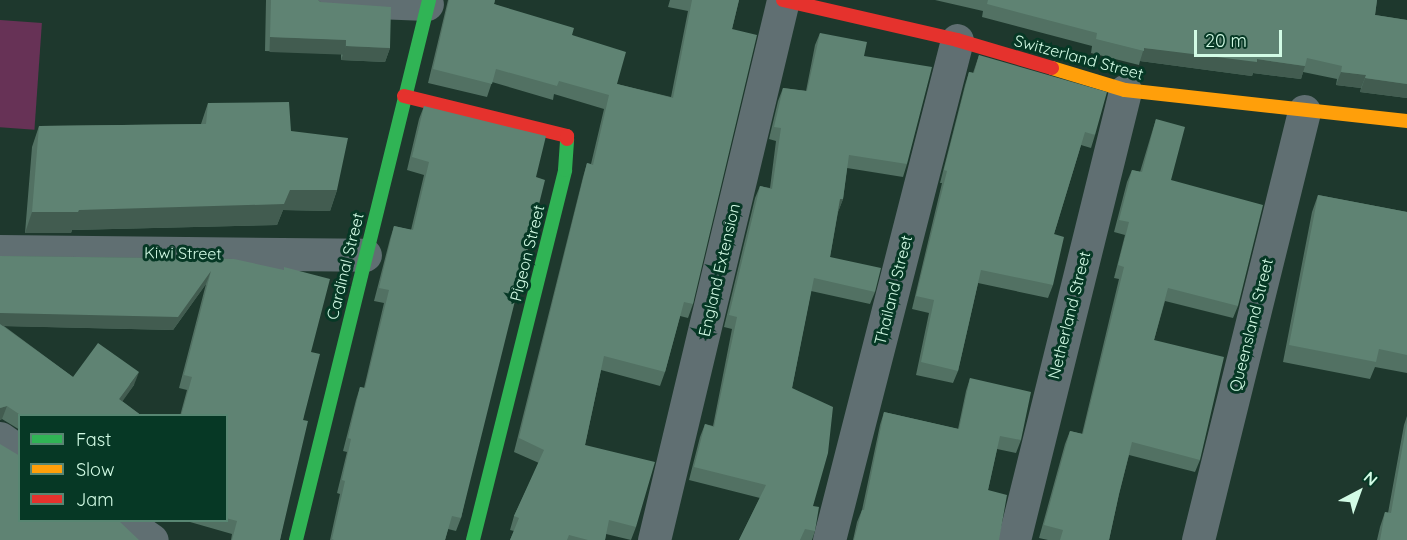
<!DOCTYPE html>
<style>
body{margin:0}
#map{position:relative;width:1407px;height:540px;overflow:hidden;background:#1e382d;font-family:Quicksand,sans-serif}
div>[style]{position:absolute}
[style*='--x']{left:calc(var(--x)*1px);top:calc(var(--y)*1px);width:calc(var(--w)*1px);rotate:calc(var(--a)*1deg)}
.green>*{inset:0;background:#673256;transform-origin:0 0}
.street>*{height:33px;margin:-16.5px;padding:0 16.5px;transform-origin:16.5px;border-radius:16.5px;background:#606f72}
.fast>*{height:14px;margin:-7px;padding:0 7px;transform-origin:7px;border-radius:7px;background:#30b455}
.slow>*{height:14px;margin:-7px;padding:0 7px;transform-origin:7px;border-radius:7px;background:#ff9f0a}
.jam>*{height:14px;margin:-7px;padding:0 7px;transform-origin:7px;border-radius:7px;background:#e5322d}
.wall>*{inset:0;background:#527163}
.shaded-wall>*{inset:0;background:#425c50;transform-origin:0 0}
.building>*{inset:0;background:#5f8373}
span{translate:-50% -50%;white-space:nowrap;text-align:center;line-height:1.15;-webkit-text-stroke:6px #063825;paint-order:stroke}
.street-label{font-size:16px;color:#d2fbe5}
.legend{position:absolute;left:18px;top:414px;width:210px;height:108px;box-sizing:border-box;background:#063825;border:2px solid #588672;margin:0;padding:8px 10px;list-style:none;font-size:18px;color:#d2fbe5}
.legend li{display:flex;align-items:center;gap:12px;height:30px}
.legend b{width:30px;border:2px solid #588672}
.north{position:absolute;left:1329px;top:462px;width:60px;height:60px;-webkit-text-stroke:4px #063825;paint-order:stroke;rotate:41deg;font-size:16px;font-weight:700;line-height:24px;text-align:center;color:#d2fbe5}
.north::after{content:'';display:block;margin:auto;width:21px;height:27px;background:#d2fbe5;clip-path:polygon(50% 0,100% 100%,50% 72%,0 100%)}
.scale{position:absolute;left:1194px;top:30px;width:88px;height:27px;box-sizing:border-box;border:3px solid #d2fbe5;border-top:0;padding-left:8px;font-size:18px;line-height:21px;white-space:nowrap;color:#d2fbe5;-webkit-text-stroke:4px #063825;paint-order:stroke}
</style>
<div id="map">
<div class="green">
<i style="left:0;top:20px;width:42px;height:107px;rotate:4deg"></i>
</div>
<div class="street">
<i style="--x:324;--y:0;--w:103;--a:2.2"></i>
<i style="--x:0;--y:251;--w:365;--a:0.6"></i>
<i style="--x:0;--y:438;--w:24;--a:35"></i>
<i style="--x:123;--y:520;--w:35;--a:35"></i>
<i style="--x:654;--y:540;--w:555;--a:-76.56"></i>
<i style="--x:829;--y:540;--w:516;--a:-75.64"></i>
<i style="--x:1014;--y:540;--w:463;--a:-76.1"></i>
<i style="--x:1198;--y:540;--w:442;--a:-76.1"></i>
</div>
<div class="fast">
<i style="--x:296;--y:540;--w:556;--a:-76.16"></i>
<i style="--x:473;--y:540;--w:381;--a:-76"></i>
<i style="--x:565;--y:170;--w:31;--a:-86"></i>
</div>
<div class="slow">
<i style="--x:1052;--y:68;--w:76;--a:16.8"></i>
<i style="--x:1125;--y:90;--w:284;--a:6.3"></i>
</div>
<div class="jam">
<i style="--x:783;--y:0;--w:179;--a:12.9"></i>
<i style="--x:957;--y:40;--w:99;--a:16.4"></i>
<i style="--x:404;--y:96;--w:168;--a:13.8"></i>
<i style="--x:567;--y:136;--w:3;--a:90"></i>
</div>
<div class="wall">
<i style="clip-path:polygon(266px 0,318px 0,390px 48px,385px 62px,341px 60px,341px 54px,265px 51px)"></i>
<i style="clip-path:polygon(448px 0,495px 0,494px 4px,572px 35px,617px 84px,671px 97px,688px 11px,668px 7px,670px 0,739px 0,732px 29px,693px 304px,688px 318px,680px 316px,665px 372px,660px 386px,601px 370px,585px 445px,636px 527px,631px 540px,606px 534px,605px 540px,510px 540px,514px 531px,510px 530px,514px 516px,539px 463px,514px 452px,583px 177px,587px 163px,591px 164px,604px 109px,554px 94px,553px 100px,492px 82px,487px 97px,428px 83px)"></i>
<i style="clip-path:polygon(935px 0,1377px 0,1375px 15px,1407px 20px,1407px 98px,1360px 92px,1361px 88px,1336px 85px,1337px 79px,1303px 72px,1301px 79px,1253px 73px,1252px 76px,1140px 61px,1139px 65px,1091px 53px,1092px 46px,982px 17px,983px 11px)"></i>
<i style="clip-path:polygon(820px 33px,864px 56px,907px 164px,903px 177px,847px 168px,843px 199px,838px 212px,830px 257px,875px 292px,870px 304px,811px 291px,792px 388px,813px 506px,815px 531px,812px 540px,739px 540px,760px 498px,689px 480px,700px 437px,705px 424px,713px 426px,732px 329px,724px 327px,755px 198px,760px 186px,770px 188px,776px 141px,769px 139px,778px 101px,783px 88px,806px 91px,815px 45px)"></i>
<i style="clip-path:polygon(979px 55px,1095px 135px,1091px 148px,1081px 145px,1054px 234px,1053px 285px,1048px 298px,978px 283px,958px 371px,953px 383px,916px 375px,929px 313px,912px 309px,942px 183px,940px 183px,965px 85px,969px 72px,973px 73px)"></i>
<i style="clip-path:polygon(208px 103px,291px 131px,337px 190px,330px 211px,283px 210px,277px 225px,72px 230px,71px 233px,25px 233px,32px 147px,39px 126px,201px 124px)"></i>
<i style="clip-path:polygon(424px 106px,536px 177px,461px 518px,456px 531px,448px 529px,445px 540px,330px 540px,340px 494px,337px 493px,347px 452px,343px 451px,356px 400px,360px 387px,364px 388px,384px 303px,374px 301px,390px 239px,394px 226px,411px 230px,424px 175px,407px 170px,419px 119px)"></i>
<i style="clip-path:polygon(1156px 119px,1171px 180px,1238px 306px,1233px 318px,1165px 301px,1154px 340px,1200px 460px,1195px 472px,1129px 455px,1119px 494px,1109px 540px,1048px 540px,1039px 538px,1065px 444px,1070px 431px,1082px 434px,1119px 279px,1114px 278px,1125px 235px,1114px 232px,1127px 182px,1132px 170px,1140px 172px,1152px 132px)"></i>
<i style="clip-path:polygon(1318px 195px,1407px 212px,1407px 373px,1375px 367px,1370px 379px,1283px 362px,1312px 212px)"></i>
<i style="clip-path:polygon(0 256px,234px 259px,311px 352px,303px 420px,280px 540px,231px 540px,232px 534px,183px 520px,226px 520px,226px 416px,180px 416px,187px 390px,179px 388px,206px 284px,173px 330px,4px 326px,73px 377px,134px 385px,122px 401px,142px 416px,20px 416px,20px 430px,2px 419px,0 420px)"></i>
<i style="clip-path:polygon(970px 378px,1021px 440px,1016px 453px,997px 449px,988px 490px,999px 540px,853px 540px,857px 522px,862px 510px,880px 425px,884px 412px,958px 429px,966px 391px)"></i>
<i style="clip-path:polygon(1407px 416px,1407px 540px,1377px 540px,1380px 527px,1385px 512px,1388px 513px,1404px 425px)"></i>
</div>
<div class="shaded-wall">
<i style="left:270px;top:37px;width:76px;height:15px;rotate:2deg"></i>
<i style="clip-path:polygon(346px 46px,390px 48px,385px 62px,341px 60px)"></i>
<i style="clip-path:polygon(1144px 48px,1257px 59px,1305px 66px,1301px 79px,1253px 73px,1252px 76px,1140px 61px)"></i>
<i style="clip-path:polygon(1341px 72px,1366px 75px,1361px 88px,1336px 85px)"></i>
<i style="clip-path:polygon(1365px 78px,1407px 84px,1407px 98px,1360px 92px)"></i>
<i style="clip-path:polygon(290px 190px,337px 190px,330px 211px,283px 210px,277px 225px,72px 230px,71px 233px,25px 233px,32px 212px,79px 210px)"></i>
<i style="clip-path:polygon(840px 199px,843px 199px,838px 212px,835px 212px)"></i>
<i style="clip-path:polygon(211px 271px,206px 284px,173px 330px,0 326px,0 313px)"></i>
<i style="clip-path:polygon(139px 372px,134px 385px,115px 412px,119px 399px)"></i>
<i style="clip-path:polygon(7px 406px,2px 419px,0 420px,0 408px)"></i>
</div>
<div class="building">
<i style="clip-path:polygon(271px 0,318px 0,320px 2px,391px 7px,390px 48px,346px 46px,346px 40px,270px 37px)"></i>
<i style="clip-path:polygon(449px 0,495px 0,494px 4px,574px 28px,572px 35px,626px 52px,617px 84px,673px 98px,692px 0,739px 0,732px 29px,757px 35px,693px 304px,684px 302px,665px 372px,604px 356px,585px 445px,655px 462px,636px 527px,609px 520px,605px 540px,588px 540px,569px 535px,567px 540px,510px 540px,519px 518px,514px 516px,544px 450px,519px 438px,587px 163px,593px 165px,609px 95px,559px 81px,557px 86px,496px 69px,492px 84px,433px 69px)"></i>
<i style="clip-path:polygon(988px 0,1377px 0,1375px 15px,1407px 20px,1407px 84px,1365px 78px,1366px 75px,1341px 72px,1342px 66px,1307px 58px,1305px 66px,1257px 59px,1257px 62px,1144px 48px,1144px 51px,1096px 39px,1097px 33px,987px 4px)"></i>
<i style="clip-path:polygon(820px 33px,867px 42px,864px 56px,932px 67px,907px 164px,849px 155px,843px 199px,840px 199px,830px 257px,881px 268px,875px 292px,814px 278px,792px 388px,833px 407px,828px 453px,813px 506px,819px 507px,815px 531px,805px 529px,800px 540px,739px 540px,766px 485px,694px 467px,705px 424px,714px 427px,737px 317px,729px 315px,760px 186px,772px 189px,781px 128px,774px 127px,783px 88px,807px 91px)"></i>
<i style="clip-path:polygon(979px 55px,1107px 92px,1095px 135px,1085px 132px,1054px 234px,1064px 237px,1053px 285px,981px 270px,958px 371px,921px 362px,934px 300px,916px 296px,947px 171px,944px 170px,969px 72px,974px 73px)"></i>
<i style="clip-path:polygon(289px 102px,291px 131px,348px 138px,337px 190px,290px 190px,284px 204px,79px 210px,78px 212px,32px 212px,39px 126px,206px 124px,208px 103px)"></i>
<i style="clip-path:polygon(424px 106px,546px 136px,536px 177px,545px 180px,461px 518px,452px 516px,445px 540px,334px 540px,332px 539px,345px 481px,342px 480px,351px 439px,348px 438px,360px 387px,365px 388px,389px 290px,379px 288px,394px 226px,413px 230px,429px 162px,412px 157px)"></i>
<i style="clip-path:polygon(1156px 119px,1185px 127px,1171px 180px,1263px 205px,1238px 306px,1168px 288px,1154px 340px,1224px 357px,1200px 460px,1132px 442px,1119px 494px,1109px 540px,1060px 540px,1063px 530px,1044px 525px,1070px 431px,1083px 434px,1124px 267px,1118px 265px,1129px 222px,1119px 220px,1132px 170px,1142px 172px)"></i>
<i style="clip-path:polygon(1318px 195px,1407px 212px,1407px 355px,1379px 349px,1376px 362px,1289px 345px)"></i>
<i style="clip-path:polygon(0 256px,234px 259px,284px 270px,284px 267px,330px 279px,311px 352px,320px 354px,303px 420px,308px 421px,280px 540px,232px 540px,237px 521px,226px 518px,226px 416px,181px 416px,192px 377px,184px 375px,211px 271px,178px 317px,0 313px)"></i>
<i style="clip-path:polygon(0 324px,73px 377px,98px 343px,139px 372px,119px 399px,142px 416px,22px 416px,7px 406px,0 408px)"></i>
<i style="clip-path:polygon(970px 378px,1031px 392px,1021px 440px,1000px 436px,988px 490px,1007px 495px,999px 540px,854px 540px,862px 510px,864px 510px,884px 412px,959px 429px)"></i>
<i style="clip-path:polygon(1407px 421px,1407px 540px,1380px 540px,1385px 512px,1391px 513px)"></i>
<i style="clip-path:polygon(0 444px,20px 456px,20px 520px,118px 520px,139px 540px,0 540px)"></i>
</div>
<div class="street-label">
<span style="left:1079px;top:57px;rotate:15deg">Switzerland Street</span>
<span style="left:183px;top:253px;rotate:1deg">Kiwi Street</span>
<span style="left:527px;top:253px;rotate:-76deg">Pigeon Street</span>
<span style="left:345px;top:266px;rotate:-76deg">Cardinal Street</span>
<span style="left:719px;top:270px;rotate:-77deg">England Extension</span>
<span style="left:893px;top:290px;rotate:-76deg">Thailand Street</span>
<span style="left:1069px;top:315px;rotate:-76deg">Netherland Street</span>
<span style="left:1251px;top:325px;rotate:-76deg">Queensland Street</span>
</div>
<ul class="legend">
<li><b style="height:8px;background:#30b455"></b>Fast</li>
<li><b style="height:8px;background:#ff9f0a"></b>Slow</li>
<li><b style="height:8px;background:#e5322d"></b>Jam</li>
</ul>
<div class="north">N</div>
<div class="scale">20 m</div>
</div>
